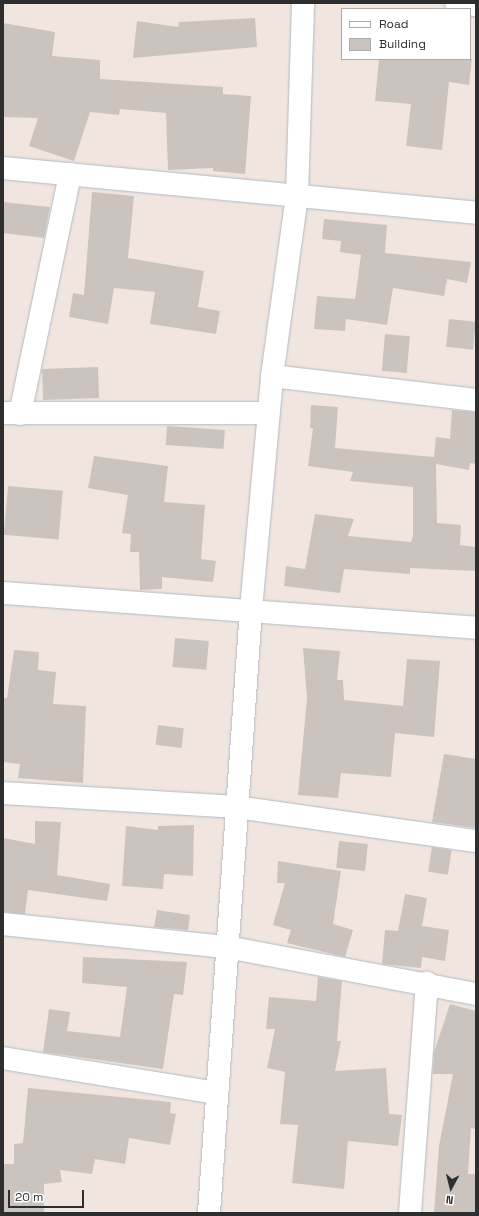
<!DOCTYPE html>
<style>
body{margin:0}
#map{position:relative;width:479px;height:1216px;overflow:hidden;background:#f0e6df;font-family:"Space Grotesk",sans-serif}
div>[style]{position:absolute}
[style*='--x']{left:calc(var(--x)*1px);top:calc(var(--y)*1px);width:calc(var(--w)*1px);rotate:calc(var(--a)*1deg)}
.building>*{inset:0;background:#cbc4be;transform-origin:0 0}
.roads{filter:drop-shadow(0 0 1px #b3b9c2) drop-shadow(0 0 1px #b3b9c2)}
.minor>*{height:22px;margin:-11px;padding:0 11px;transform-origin:11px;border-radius:11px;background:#fff}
span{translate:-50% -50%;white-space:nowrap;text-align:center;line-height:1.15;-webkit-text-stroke:3.5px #fff;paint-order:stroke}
.frame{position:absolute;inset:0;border:4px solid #2e2e2e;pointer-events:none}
.legend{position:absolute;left:341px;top:8px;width:130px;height:52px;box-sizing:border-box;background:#fff;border:1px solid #ababab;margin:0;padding:5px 7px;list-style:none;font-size:12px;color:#2e2e2e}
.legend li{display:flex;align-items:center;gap:8px;height:20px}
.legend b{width:20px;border:1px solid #ababab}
.north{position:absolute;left:431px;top:1168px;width:40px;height:40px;-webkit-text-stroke:3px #fff;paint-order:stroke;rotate:187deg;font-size:11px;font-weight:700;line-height:16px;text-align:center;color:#2e2e2e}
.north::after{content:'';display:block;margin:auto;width:14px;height:18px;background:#2e2e2e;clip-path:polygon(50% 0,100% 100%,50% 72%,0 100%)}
.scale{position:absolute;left:8px;top:1190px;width:76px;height:18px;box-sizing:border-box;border:2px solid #2e2e2e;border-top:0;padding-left:5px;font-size:12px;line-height:14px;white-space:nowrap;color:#2e2e2e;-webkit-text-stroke:3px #fff;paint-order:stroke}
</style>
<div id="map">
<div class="building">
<i style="clip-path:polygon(255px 18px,257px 47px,133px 58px,137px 21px,178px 27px,179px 22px)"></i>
<i style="clip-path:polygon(3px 23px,55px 32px,52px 56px,100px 60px,100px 79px,223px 87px,223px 94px,251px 96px,245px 174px,213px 171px,213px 168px,168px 170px,166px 113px,120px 109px,119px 115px,90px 112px,74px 161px,29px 146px,38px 118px,3px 117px)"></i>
<i style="clip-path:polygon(379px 59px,472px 59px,469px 85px,449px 82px,442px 150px,406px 146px,411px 104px,375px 101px)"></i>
<i style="clip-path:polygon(92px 192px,134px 196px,128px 258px,204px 271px,198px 307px,220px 311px,216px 334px,150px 324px,155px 292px,114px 288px,108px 324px,69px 317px,73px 293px,84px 295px)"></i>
<i style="clip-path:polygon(3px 202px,50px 207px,44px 238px,3px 233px)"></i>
<i style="clip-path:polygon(324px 219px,387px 225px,385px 253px,471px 262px,467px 283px,447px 279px,444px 296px,393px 288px,387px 325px,346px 319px,345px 331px,314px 329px,317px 296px,355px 299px,361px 255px,340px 252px,341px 241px,322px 239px)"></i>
<i style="left:449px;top:319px;width:27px;height:28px;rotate:6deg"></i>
<i style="left:385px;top:334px;width:25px;height:37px;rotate:5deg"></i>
<i style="left:98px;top:367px;width:31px;height:56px;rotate:88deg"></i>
<i style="clip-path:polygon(311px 405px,338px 407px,335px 448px,434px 457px,436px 437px,450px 439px,452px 410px,476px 412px,476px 464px,470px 463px,469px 470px,436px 464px,437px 523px,461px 525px,460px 545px,476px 547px,476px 571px,410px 568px,410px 574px,344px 569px,340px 593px,284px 586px,286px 566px,305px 569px,315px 514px,354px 519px,348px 536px,411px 542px,413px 536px,413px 487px,350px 481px,353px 472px,308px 466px,313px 428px,310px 428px)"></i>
<i style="left:167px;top:426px;width:58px;height:19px;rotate:4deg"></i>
<i style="clip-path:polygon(94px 456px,168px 466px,164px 502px,205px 505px,201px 559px,216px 561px,213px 582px,162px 577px,162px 589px,140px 590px,139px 552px,130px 552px,131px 534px,122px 533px,128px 495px,88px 488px)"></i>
<i style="left:8px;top:486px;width:55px;height:49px;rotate:5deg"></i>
<i style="left:175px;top:638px;width:34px;height:29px;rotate:5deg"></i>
<i style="clip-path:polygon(303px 648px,340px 651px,337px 680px,343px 680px,344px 700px,403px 706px,407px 659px,440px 661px,434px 737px,395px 733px,391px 777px,341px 773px,338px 798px,298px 795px,307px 698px)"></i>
<i style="clip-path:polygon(14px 650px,39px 652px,38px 670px,56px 672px,53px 704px,86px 706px,83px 783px,18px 778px,20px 764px,3px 762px,3px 698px,7px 698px)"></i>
<i style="left:158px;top:725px;width:26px;height:20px;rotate:7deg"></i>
<i style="clip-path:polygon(444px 754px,476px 759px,476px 828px,432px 822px)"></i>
<i style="clip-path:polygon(35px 821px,61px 822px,57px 875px,110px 884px,107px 901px,28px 890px,25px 914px,3px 912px,3px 838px,35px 844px)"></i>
<i style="clip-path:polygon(194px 825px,193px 876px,164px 874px,163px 889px,122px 886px,126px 826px,158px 830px,158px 826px)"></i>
<i style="left:339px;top:841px;width:29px;height:27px;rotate:6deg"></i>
<i style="left:432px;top:847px;width:20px;height:25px;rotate:9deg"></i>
<i style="clip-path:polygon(278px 861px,341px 871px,333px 924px,353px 930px,345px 957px,287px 943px,291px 930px,273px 925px,285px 883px,277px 883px)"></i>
<i style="clip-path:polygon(405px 894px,427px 898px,422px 926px,449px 930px,445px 961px,422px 957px,421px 968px,382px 964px,385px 930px,398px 931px)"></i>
<i style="clip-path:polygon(157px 910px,190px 915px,188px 930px,154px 927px)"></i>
<i style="clip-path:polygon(83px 957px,187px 962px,183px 995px,174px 994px,163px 1069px,43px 1052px,49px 1009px,70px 1012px,67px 1031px,120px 1037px,127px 987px,82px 983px)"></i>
<i style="clip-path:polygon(318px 977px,342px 981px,337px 1041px,341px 1041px,335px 1071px,386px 1068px,389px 1114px,402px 1115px,398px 1146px,348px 1141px,344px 1189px,292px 1183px,298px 1125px,280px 1124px,285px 1072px,267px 1068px,275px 1029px,266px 1029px,269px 997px,316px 1001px)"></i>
<i style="clip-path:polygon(450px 1004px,476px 1011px,476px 1129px,471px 1128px,468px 1174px,476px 1174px,476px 1213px,434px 1213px,439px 1146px,453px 1074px,433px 1074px,434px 1052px)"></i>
<i style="clip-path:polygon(28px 1088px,171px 1102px,170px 1113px,176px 1114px,170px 1145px,129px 1138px,125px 1164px,95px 1159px,92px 1174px,60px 1170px,62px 1182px,44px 1184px,44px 1212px,3px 1213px,3px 1164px,14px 1164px,14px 1144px,23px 1143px)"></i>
</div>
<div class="roads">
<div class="minor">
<i style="--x:456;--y:3;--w:20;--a:6"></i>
<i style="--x:3;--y:168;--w:475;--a:5.4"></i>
<i style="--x:272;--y:376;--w:205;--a:6.7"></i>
<i style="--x:3;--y:413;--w:265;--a:0"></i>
<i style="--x:20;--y:414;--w:245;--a:-78.2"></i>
<i style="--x:3;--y:593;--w:474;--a:4.2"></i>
<i style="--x:3;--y:793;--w:233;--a:3.4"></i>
<i style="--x:236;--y:807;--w:242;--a:8.1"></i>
<i style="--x:3;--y:924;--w:225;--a:5.9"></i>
<i style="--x:227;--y:947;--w:253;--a:10.7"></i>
<i style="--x:3;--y:1058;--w:217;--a:9.3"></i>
<i style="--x:209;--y:1213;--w:605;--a:-86.02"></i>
<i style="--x:251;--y:609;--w:234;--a:-84.8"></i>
<i style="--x:272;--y:376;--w:182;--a:-82.1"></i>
<i style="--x:297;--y:196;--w:193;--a:-88.2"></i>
<i style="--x:410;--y:1213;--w:231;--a:-85.8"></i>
</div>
</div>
<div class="frame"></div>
<ul class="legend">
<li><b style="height:5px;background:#fff"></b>Road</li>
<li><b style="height:11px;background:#cbc4be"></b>Building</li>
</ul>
<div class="north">N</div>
<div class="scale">20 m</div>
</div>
